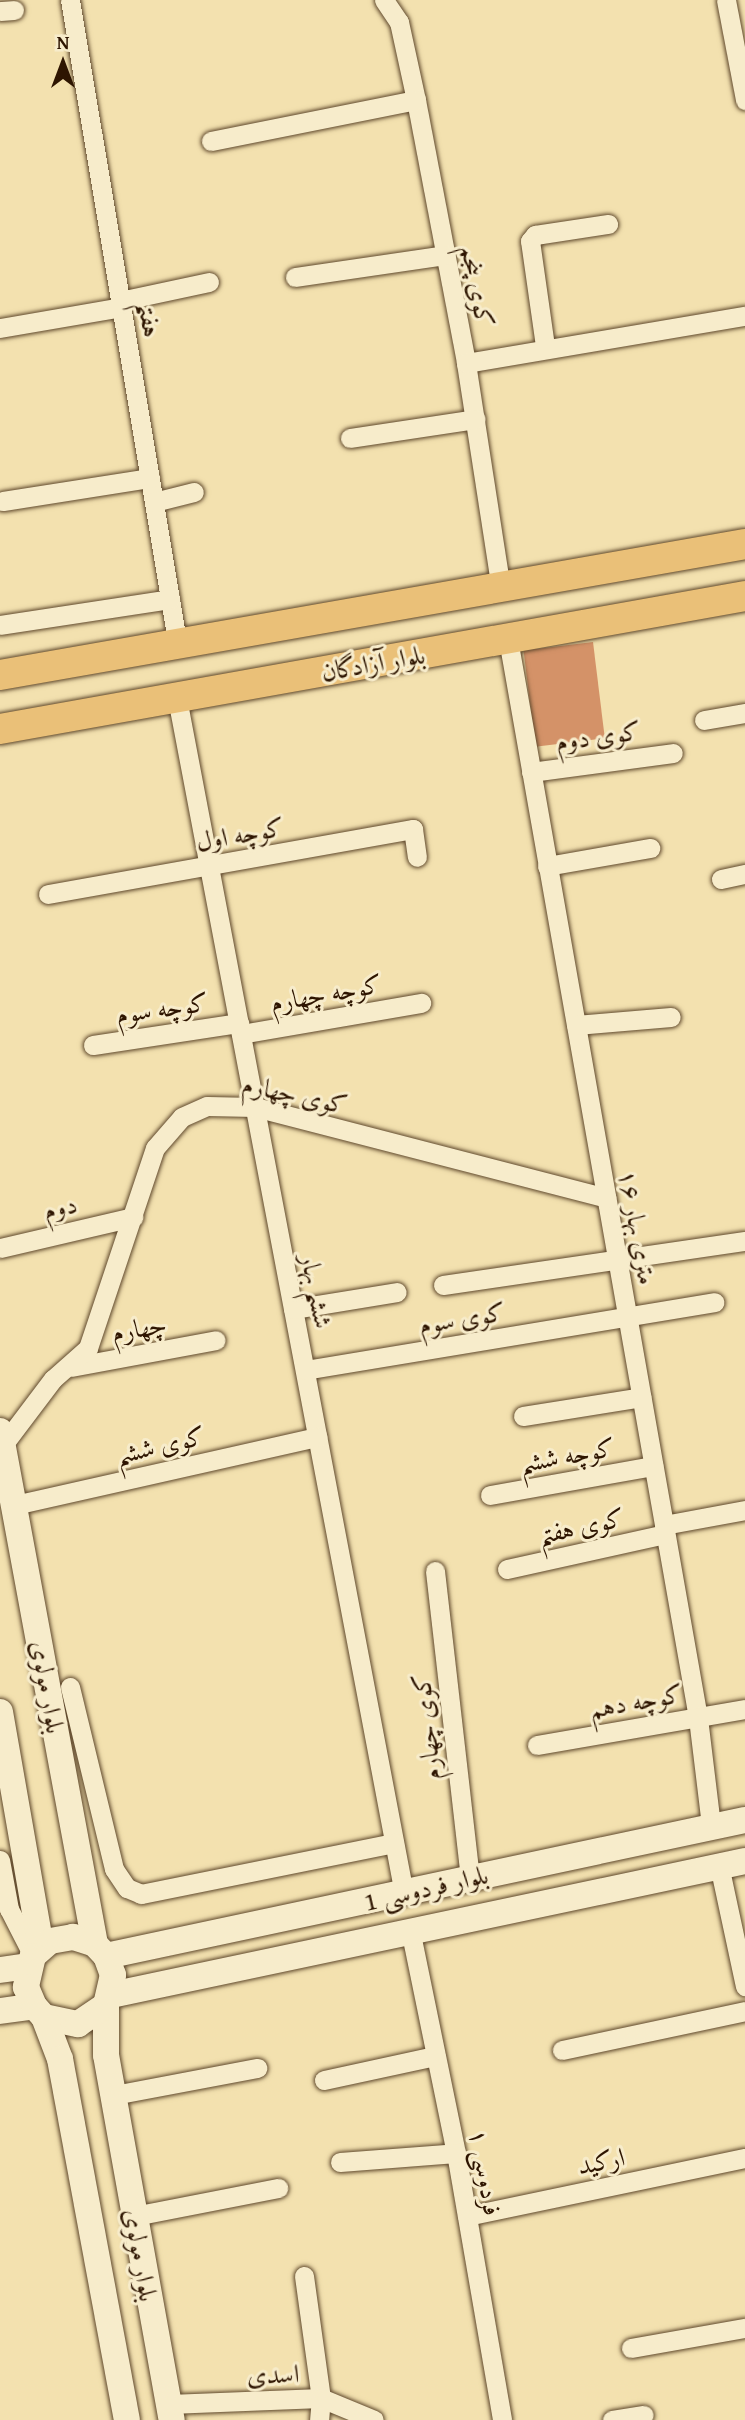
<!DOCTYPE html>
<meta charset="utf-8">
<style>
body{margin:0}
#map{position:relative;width:745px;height:2420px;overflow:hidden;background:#f3e1af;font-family:"Gentium Book Plus",Amiri,serif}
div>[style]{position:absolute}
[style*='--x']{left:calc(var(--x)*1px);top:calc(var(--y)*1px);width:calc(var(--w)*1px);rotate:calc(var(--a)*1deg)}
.building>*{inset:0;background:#d49268;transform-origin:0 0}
.roads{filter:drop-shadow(0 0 2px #5f482c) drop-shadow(0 0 2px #5f482c)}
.street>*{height:19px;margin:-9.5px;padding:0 9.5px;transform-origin:9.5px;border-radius:9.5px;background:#f7eccb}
.secondary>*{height:26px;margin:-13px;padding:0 13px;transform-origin:13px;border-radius:13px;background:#f7eccb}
.primary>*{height:30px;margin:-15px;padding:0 15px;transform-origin:15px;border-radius:15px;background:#eac078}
span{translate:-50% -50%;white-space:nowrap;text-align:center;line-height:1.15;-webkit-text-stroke:6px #f7eccb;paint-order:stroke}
.street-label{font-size:26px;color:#2e1501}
.north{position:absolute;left:28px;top:28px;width:70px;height:70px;-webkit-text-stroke:5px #f7eccb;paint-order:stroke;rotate:0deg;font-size:19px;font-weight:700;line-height:28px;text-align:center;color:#2e1501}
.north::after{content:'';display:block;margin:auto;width:24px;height:32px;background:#2e1501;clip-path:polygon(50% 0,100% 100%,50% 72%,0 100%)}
</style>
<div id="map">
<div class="building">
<i style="left:593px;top:642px;width:97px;height:70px;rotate:83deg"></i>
</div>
<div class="roads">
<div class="street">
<i style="--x:70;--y:0;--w:656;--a:80.52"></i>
<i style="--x:384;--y:0;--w:27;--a:56"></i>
<i style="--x:399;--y:22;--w:80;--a:77.7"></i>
<i style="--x:416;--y:100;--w:268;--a:79.2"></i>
<i style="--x:466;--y:363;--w:228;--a:81.2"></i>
<i style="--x:726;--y:0;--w:102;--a:79.2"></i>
<i style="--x:0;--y:11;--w:14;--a:-4"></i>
<i style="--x:211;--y:141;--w:209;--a:-11.3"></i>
<i style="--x:295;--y:277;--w:152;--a:-8.3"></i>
<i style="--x:120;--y:301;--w:91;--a:-12.1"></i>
<i style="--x:0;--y:328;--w:123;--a:-9.8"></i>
<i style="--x:545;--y:346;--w:106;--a:-98.1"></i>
<i style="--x:530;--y:241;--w:8;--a:-50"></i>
<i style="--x:535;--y:235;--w:74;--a:-8.6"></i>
<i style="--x:466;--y:363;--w:283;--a:-9.6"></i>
<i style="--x:350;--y:438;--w:127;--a:-8.6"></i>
<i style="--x:3;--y:501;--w:149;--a:-8.9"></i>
<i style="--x:154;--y:502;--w:41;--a:-14"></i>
<i style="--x:0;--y:625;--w:172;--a:-8.7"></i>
<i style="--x:508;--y:639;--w:1096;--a:80.01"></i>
<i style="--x:698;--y:1718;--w:109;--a:83.1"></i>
<i style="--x:177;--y:698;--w:1217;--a:79.25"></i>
<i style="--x:704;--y:720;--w:42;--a:-9.7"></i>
<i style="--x:531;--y:772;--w:143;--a:-7.6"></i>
<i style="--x:547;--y:866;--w:105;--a:-9.9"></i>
<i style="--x:721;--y:879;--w:25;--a:-12"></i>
<i style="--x:48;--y:894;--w:371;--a:-10.1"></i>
<i style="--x:413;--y:829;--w:28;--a:82"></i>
<i style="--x:576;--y:1025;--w:95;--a:-4.8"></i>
<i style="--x:241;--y:1034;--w:183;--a:-9.8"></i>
<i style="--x:93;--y:1045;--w:148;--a:-8.6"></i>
<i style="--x:0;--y:1248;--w:137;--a:-13.1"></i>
<i style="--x:443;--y:1285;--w:305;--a:-8.3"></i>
<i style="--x:293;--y:1309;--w:105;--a:-9.3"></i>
<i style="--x:71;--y:1367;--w:147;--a:-10.5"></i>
<i style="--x:305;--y:1370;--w:415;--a:-9.4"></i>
<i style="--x:523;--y:1416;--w:120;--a:-9.1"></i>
<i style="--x:3;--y:1445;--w:83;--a:-52.9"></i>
<i style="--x:53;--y:1379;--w:47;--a:-41.5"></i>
<i style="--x:88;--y:1348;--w:211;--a:-71.5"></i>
<i style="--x:155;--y:1148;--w:41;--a:-48.9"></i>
<i style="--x:182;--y:1117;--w:27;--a:-24"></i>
<i style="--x:207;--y:1106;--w:48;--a:1.2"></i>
<i style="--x:255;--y:1107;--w:363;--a:14.5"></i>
<i style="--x:490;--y:1495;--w:166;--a:-10.1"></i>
<i style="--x:15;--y:1505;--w:310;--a:-12.7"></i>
<i style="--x:664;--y:1525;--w:82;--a:-10.5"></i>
<i style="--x:507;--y:1569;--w:162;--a:-12.5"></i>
<i style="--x:435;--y:1571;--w:309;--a:83.5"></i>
<i style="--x:70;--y:1687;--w:187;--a:76.4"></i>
<i style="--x:114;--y:1869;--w:23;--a:56"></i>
<i style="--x:127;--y:1888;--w:15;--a:23"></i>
<i style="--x:141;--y:1894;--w:258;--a:-11.4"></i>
<i style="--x:537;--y:1745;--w:211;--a:-9.8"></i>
<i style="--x:0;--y:1860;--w:50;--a:79.6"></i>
<i style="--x:9;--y:1909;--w:53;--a:62.9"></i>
<i style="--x:719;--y:1865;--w:124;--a:77.9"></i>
<i style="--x:411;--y:1934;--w:224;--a:78.4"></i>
<i style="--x:456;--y:2153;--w:271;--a:80.2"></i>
<i style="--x:562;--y:2050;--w:187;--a:-12"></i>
<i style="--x:324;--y:2080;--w:114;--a:-12.2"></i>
<i style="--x:114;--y:2095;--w:146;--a:-10.7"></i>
<i style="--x:340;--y:2162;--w:116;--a:-4.4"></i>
<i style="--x:134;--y:2216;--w:147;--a:-11"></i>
<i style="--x:467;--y:2216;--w:284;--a:-11.8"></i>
<i style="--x:304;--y:2276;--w:123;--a:82.1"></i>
<i style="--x:321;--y:2398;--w:22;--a:95"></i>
<i style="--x:631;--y:2348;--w:116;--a:-10"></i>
<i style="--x:169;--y:2404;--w:152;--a:-2.3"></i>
<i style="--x:321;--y:2398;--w:57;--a:22.5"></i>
<i style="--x:612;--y:2420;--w:32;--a:-9"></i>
</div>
<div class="secondary">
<i style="--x:0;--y:1431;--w:522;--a:79.51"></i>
<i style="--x:0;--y:1712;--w:239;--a:80.1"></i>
<i style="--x:106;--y:1956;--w:653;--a:-12.02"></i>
<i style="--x:0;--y:1970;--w:28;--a:-8"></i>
<i style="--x:111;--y:1995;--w:648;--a:-11.93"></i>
<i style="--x:106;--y:2005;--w:50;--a:90"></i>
<i style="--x:106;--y:2055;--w:371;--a:79.8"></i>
<i style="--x:0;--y:2011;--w:34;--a:-8"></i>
<i style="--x:44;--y:2017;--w:35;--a:12"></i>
<i style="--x:78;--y:2024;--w:34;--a:-34"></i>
<i style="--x:106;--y:2005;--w:31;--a:-77"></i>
<i style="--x:113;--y:1975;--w:20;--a:-110"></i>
<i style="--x:106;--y:1956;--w:16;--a:-133"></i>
<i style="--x:95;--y:1944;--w:23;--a:-162"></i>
<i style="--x:73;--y:1937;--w:23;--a:170"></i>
<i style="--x:50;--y:1941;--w:23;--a:139"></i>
<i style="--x:33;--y:1956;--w:32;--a:103"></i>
<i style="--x:26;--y:1987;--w:21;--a:67"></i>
<i style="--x:34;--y:2006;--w:15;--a:48"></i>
<i style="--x:44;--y:2017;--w:45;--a:69.1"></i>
<i style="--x:60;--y:2059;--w:367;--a:79.5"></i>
</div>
<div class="primary">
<i style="--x:0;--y:675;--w:756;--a:-9.97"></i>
<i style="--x:0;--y:729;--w:757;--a:-10.12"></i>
</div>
</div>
<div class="street-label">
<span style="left:478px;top:286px;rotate:79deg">کوی پنجم</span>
<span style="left:150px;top:319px;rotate:80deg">هفتم</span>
<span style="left:373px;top:663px;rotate:-10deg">بلوار آزادگان</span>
<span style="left:598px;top:736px;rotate:-8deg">کوی دوم</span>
<span style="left:240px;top:834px;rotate:-10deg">کوچه اول</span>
<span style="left:326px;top:993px;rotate:-10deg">کوچه چهارم</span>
<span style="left:162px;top:1008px;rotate:-8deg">کوچه سوم</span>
<span style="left:295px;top:1094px;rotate:12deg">کوی چهارم</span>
<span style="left:60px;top:1207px;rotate:-13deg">دوم</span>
<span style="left:638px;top:1227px;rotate:80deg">۱۶ متری بهار</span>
<span style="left:317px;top:1291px;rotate:79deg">ششم بهار</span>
<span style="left:462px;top:1318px;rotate:-9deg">کوی سوم</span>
<span style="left:139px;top:1328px;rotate:-10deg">چهارم</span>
<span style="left:160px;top:1445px;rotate:-13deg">کوی ششم</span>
<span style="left:567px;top:1455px;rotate:-10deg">کوچه ششم</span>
<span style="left:581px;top:1526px;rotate:-12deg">کوی هفتم</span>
<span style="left:48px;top:1687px;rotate:80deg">بلوار مولوی</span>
<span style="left:636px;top:1701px;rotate:-10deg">کوچه دهم</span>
<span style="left:426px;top:1727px;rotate:-96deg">کوی چهارم</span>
<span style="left:426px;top:1888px;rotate:-13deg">بلوار فردوسی 1</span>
<span style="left:601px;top:2161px;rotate:-12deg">ارکید</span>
<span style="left:486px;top:2172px;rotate:80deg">فردوسی ۱</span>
<span style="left:141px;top:2255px;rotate:80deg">بلوار مولوی</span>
<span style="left:273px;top:2374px;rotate:-2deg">اسدی</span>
</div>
<div class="north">N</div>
</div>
